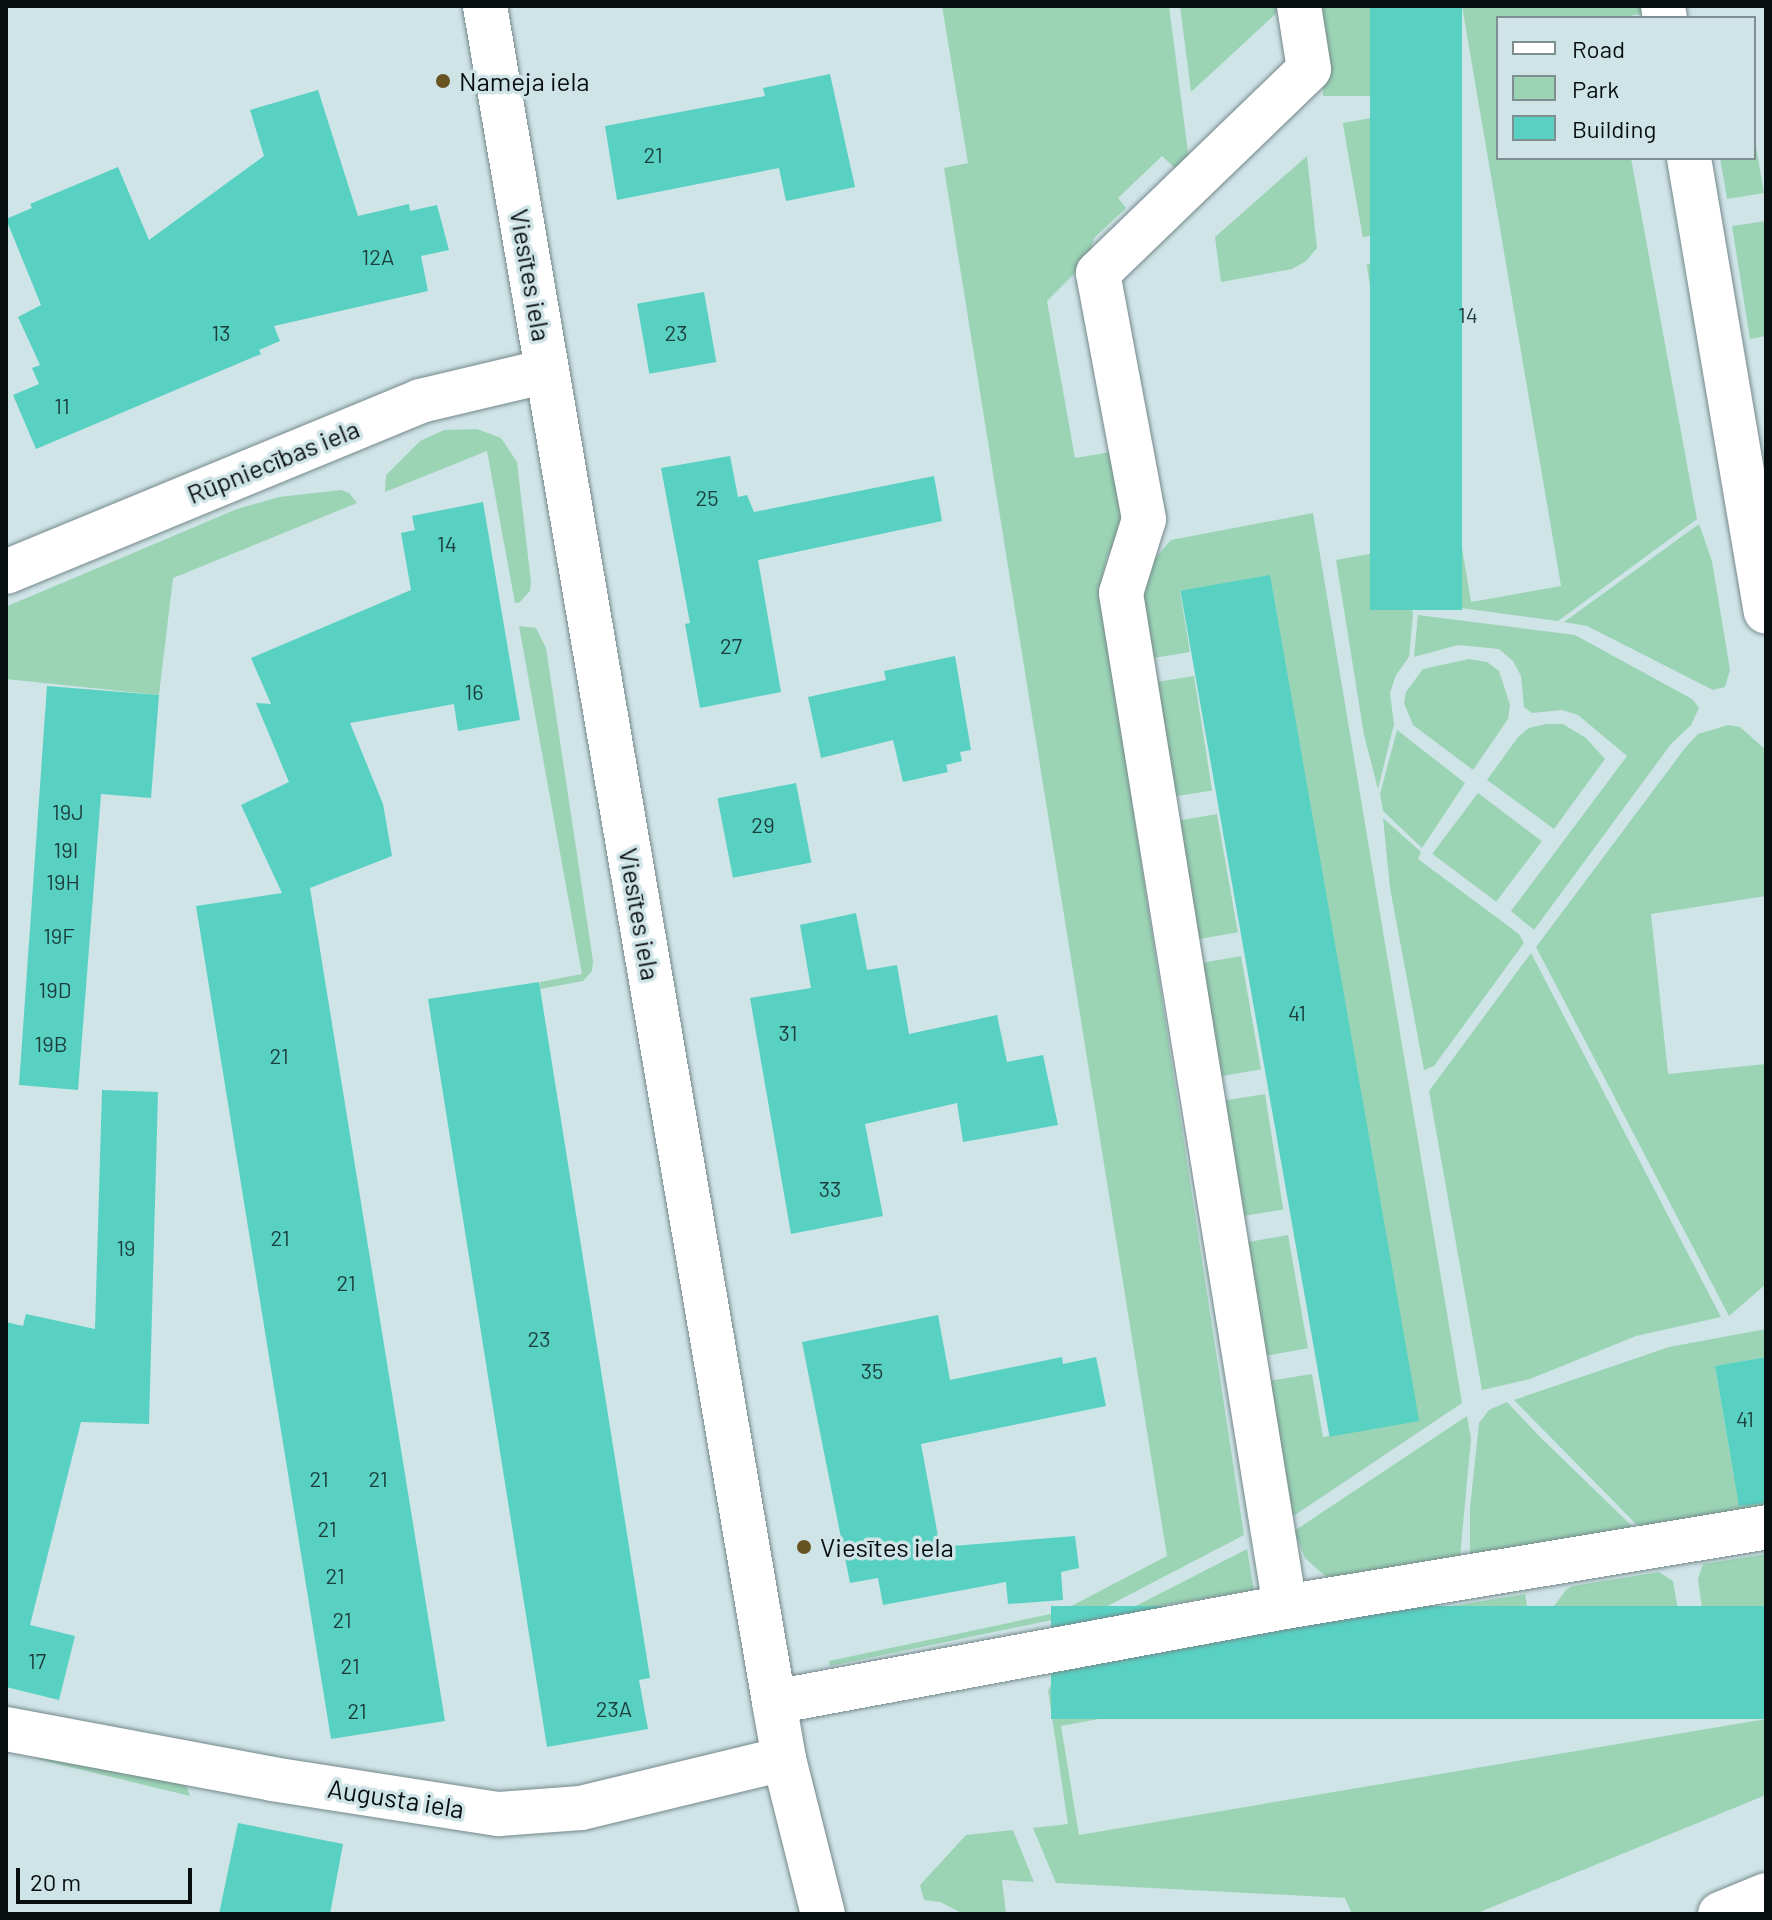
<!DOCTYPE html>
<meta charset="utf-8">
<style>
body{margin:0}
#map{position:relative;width:1772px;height:1920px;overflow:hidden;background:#cfe4e7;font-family:Barlow,sans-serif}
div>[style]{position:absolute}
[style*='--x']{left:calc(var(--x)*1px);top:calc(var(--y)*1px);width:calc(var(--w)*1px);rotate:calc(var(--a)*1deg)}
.green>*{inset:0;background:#9bd4b5;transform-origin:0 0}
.building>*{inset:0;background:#58d1c3;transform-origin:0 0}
.roads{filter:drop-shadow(0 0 2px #75888b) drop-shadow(0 0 2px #75888b)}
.minor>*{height:44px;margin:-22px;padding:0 22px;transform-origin:22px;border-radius:22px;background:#fff}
.dots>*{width:22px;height:22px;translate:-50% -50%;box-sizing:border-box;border:4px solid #cfe4e7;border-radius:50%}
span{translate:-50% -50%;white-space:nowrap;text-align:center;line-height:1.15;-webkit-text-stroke:7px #cfe4e7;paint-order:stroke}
.number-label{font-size:22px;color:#1c3f3d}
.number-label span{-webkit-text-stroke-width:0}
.poi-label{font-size:26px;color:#080e10}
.left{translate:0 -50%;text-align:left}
.street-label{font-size:26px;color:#080e10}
.frame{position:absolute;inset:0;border:8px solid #080e10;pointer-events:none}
.legend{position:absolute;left:1496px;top:16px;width:260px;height:144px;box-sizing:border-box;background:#cfe4e7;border:2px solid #7f8e91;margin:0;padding:10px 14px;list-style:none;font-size:24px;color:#080e10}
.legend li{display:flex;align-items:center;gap:16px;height:40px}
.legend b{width:40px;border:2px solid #7f8e91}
.scale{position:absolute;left:16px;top:1868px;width:176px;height:36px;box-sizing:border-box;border:4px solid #080e10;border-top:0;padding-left:10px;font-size:24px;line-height:28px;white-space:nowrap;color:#080e10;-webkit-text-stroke:6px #cfe4e7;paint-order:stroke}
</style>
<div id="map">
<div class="green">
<i style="clip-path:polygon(942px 6px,1169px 6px,1189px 160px,1178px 171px,1162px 156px,1118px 198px,1126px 208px,1094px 238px,1088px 260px,1047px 301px,1075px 458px,1117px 451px,1125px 524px,1107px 557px,1101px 581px,1102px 606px,1244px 1535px,1100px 1610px,830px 1666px,829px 1661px,1060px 1612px,1167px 1556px,944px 168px,968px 163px)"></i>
<i style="clip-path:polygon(1180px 6px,1282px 6px,1282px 8px,1191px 92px)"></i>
<i style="left:1323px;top:6px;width:47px;height:90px"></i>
<i style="clip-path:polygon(1462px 6px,1645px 6px,1646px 13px,1619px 18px,1498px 18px,1498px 158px,1631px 158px,1697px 519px,1558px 621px,1424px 603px,1415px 547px,1460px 535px,1471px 602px,1561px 586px)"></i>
<i style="left:1388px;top:115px;width:116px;height:46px;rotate:80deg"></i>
<i style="clip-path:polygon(1754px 134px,1764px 193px,1727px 199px,1720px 158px,1754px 158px)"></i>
<i style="clip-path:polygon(1307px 156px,1317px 248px,1306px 261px,1292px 269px,1221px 282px,1215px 237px)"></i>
<i style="clip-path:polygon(1766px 221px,1766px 336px,1750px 339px,1732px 226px)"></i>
<i style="left:1413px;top:257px;width:112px;height:47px;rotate:81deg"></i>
<i style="left:1436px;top:395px;width:114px;height:47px;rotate:80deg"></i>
<i style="clip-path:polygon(477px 429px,501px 438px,517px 462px,531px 582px,530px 591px,520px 602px,515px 603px,487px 451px,385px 492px,386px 475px,420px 441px,444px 430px)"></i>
<i style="clip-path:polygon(341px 490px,349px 493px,357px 503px,173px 578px,159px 695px,6px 679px,6px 607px,10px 605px,237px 509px,279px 497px)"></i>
<i style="clip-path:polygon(1313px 513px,1462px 1403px,1292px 1517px,1268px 1381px,1312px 1374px,1323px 1437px,1412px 1421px,1270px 576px,1180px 591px,1190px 652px,1148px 659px,1140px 607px,1150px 564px,1171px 540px)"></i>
<i style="clip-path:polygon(1699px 524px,1712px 561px,1730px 670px,1725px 687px,1713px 690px,1587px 626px,1564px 622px)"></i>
<i style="clip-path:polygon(1402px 548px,1413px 614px,1409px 657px,1396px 675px,1390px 693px,1394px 724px,1378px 789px,1364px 735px,1336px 560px)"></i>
<i style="clip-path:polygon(1418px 615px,1575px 635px,1692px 699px,1699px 708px,1691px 725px,1671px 744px,1534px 930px,1511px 911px,1627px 756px,1578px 715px,1562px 710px,1532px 713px,1524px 707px,1521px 676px,1513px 661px,1499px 649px,1458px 645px,1414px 657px)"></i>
<i style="clip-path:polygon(519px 626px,536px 628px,546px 648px,593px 961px,592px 971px,583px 981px,540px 989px,540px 982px,582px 974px)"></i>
<i style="clip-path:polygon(1469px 659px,1487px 662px,1499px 671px,1510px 705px,1508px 719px,1473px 770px,1413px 725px,1404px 703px,1406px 692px,1423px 669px)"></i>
<i style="left:1194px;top:676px;width:116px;height:43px;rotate:81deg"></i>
<i style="clip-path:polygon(1546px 724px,1563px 724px,1586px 738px,1605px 759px,1554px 829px,1487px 780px,1518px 737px,1529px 728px)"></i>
<i style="clip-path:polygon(1728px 725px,1740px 727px,1766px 750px,1766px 896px,1651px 914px,1668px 1074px,1766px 1064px,1766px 1284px,1729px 1316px,1536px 947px,1685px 748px,1698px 734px)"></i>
<i style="clip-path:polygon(1397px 730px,1465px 783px,1422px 848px,1383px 811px,1380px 794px)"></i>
<i style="left:1478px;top:793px;width:80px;height:76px;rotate:37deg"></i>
<i style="left:1217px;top:814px;width:120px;height:42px;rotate:80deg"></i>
<i style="clip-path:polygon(1383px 818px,1421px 852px,1418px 859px,1519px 934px,1524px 943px,1434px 1066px,1424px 1070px,1390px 888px)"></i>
<i style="clip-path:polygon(1531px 953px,1721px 1317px,1636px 1336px,1530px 1379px,1482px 1390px,1429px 1091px)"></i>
<i style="left:1241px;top:956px;width:115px;height:43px;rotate:80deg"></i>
<i style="left:1265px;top:1094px;width:117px;height:44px;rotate:81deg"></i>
<i style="left:1288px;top:1235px;width:115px;height:43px;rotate:80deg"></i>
<i style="clip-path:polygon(1766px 1329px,1766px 1357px,1715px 1366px,1734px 1477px,1766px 1472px,1766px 1506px,1639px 1527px,1514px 1400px,1669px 1347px)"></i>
<i style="clip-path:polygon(1507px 1402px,1538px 1435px,1634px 1528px,1470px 1555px,1470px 1508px,1479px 1423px,1489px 1410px)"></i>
<i style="clip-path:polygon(1467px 1416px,1471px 1439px,1460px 1557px,1335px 1578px,1324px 1575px,1305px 1558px,1294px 1531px)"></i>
<i style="clip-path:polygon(1247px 1549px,1254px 1590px,1124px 1612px)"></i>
<i style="clip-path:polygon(1766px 1554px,1766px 1627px,1762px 1607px,1703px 1616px,1698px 1579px,1703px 1564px)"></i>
<i style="clip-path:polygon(1659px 1572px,1673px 1581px,1680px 1621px,1559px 1641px,1554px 1606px,1566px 1590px,1572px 1586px)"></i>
<i style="clip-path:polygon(1525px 1594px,1534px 1645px,1421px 1664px,1416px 1625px,1427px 1610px)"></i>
<i style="clip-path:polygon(1387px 1617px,1397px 1668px,1283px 1687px,1277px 1651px,1286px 1636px)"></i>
<i style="clip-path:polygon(1244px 1641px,1253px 1693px,1140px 1712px,1133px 1669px,1143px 1657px)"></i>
<i style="clip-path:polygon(1107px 1663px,1115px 1716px,1061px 1726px,1079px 1835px,1766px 1719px,1766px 1795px,1475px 1914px,1352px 1914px,1345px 1898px,1056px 1883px,1033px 1828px,1068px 1824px,1048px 1690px,1059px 1673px)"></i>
<i style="clip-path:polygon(44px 1757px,156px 1776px,187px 1787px,190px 1796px,37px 1759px)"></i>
<i style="clip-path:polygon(1013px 1830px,1034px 1882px,1002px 1880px,1006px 1914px,964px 1914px,940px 1902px,924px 1900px,920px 1885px,966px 1835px)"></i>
</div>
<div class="building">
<i style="left:1370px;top:6px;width:92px;height:604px"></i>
<i style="clip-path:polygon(830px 74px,855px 187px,786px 201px,779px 168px,617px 200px,605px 126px,765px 96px,763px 88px)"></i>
<i style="clip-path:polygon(318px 90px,358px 216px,409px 204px,410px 211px,437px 205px,449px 250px,421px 256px,428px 291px,274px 326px,280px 341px,259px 350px,261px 354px,36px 449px,13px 395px,39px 384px,32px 368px,40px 365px,18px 317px,41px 305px,6px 219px,32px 208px,30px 204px,118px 167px,149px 240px,264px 156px,250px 110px)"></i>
<i style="left:704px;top:292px;width:71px;height:68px;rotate:80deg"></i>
<i style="clip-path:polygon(730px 456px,738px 497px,747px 495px,754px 512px,934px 476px,942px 521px,758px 560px,781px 692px,700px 708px,685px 624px,690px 623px,661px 468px)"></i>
<i style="clip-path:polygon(483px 502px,520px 720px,458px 731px,454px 704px,350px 723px,383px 804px,392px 856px,310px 888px,445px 1721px,331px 1739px,196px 906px,282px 893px,241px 805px,289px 782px,256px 703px,271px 704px,251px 658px,411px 590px,401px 533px,415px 530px,412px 516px)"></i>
<i style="left:1270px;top:575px;width:859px;height:91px;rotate:80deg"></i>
<i style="clip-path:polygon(955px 656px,971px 750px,960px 752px,962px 761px,946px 765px,948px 772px,903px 782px,893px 740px,821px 758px,808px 697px,886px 680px,884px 671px)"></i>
<i style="clip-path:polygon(47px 686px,159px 695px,151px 798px,101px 794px,78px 1090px,19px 1085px)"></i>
<i style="left:796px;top:783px;width:81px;height:80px;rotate:79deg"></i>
<i style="clip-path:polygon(856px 913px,867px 970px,897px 965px,909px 1034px,997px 1015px,1007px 1062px,1043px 1055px,1058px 1125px,963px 1142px,957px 1103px,865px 1124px,883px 1216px,791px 1234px,750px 998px,811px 988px,800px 925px)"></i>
<i style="clip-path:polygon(539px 982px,650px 1678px,639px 1680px,648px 1729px,547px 1747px,428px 999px)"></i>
<i style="clip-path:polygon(102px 1090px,158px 1092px,149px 1424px,81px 1422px,30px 1625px,75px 1636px,59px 1700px,6px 1687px,6px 1322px,23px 1326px,26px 1314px,95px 1329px)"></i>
<i style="clip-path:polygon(938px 1315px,950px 1380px,1062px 1357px,1063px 1364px,1096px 1357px,1106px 1406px,921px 1444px,940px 1547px,1075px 1536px,1079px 1568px,1061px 1572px,1063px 1600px,1008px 1604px,1006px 1582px,883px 1605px,878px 1578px,850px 1583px,802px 1342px)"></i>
<i style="clip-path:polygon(1766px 1357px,1766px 1503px,1739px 1506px,1715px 1366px)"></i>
<i style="left:1766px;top:1606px;width:113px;height:715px;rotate:90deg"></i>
<i style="clip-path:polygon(238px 1823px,343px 1844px,330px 1914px,219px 1914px)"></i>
</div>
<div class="roads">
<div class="minor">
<i style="--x:485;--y:6;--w:1720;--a:80.33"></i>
<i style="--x:774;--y:1702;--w:58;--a:80"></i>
<i style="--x:784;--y:1759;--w:160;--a:75.9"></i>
<i style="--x:1663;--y:6;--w:12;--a:81"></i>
<i style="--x:1689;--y:158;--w:460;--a:80.4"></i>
<i style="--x:6;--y:572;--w:448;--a:-22.4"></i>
<i style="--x:420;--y:401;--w:130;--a:-13.3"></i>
<i style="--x:1285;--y:1607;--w:1027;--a:-99.19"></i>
<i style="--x:1121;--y:593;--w:77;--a:-72.7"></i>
<i style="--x:1144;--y:519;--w:250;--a:-100.6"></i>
<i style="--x:1098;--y:273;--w:293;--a:-44"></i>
<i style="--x:1309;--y:69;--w:64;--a:-99"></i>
<i style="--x:774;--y:1702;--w:520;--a:-10.53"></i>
<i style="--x:1285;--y:1607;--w:488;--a:-9.4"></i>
<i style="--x:6;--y:1729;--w:271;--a:10.6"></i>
<i style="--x:272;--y:1779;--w:230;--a:8.8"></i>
<i style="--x:499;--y:1814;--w:82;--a:-4.2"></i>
<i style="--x:581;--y:1808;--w:209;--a:-13.6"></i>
<i style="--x:1720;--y:1914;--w:50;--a:-22.4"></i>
</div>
</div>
<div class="dots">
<i style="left:443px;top:81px;background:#675321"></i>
<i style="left:804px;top:1547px;background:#675321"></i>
</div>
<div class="number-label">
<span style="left:653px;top:155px">21</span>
<span style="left:378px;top:257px">12A</span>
<span style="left:1468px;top:315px">14</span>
<span style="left:221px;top:333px">13</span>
<span style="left:676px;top:333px">23</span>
<span style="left:62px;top:406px">11</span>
<span style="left:707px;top:498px">25</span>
<span style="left:447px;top:544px">14</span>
<span style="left:731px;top:646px">27</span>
<span style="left:474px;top:692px">16</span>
<span style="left:68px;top:812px">19J</span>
<span style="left:763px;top:825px">29</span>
<span style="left:66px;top:850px">19I</span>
<span style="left:63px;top:882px">19H</span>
<span style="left:59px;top:936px">19F</span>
<span style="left:55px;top:990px">19D</span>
<span style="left:1297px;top:1013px">41</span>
<span style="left:788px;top:1033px">31</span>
<span style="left:51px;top:1044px">19B</span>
<span style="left:279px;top:1056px">21</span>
<span style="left:830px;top:1189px">33</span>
<span style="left:280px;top:1238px">21</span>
<span style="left:126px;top:1248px">19</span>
<span style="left:346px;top:1283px">21</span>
<span style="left:539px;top:1339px">23</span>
<span style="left:872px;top:1371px">35</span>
<span style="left:1745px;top:1419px">41</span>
<span style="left:319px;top:1479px">21</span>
<span style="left:378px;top:1479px">21</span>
<span style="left:327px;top:1529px">21</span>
<span style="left:335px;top:1576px">21</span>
<span style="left:342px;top:1620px">21</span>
<span style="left:37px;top:1661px">17</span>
<span style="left:350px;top:1666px">21</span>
<span style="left:614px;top:1709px">23A</span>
<span style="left:357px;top:1711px">21</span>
</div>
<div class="poi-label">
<span class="left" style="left:459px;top:81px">Nameja iela</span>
<span class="left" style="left:820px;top:1547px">Viesītes iela</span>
</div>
<div class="street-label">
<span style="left:531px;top:275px;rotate:80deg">Viesītes iela</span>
<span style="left:273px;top:461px;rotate:-22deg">Rūpniecības iela</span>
<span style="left:640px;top:914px;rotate:80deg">Viesītes iela</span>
<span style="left:396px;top:1798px;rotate:9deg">Augusta iela</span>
</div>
<div class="frame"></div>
<ul class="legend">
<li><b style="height:10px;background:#fff"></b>Road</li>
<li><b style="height:22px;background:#9bd4b5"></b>Park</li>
<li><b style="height:22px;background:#58d1c3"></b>Building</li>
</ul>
<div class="scale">20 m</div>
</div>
